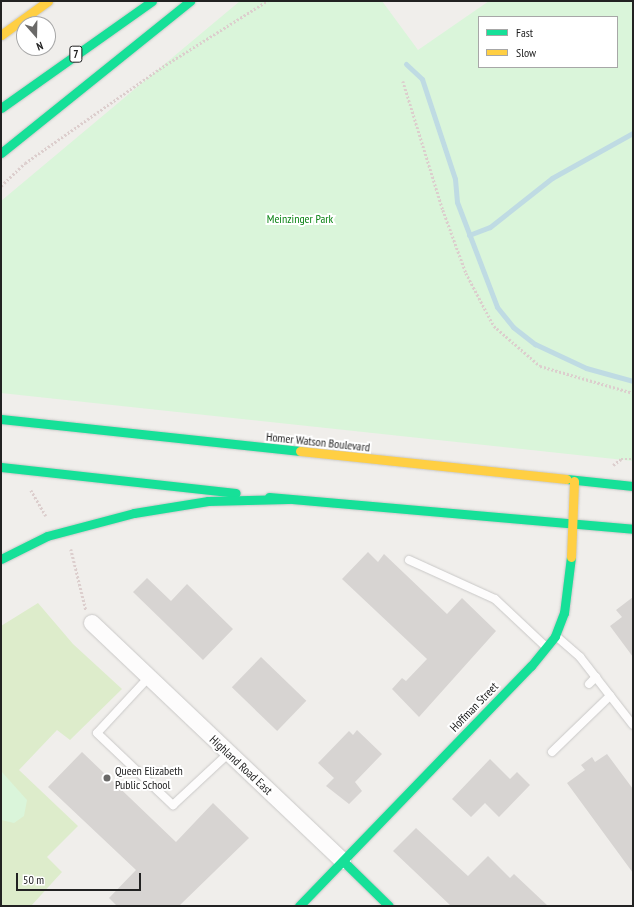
<!DOCTYPE html>
<style>
body{margin:0}
#map{position:relative;width:634px;height:907px;overflow:hidden;background:#f0eeeb;font-family:"PT Sans Narrow",sans-serif}
div>[style]{position:absolute}
[style*='--x']{left:calc(var(--x)*1px);top:calc(var(--y)*1px);width:calc(var(--w)*1px);rotate:calc(var(--a)*1deg)}
.grass>*{inset:0;background:#ddeccb}
.park>*{inset:0;background:#daf5da}
.stream>*{height:5px;margin:-2.5px;padding:0 2.5px;transform-origin:2.5px;border-radius:2.5px;background:#bfdbe3}
.building>*{inset:0;background:#d7d4d2;transform-origin:0 0}
.path>*{height:2.5px;margin-top:-1.25px;transform-origin:0;background:repeating-linear-gradient(90deg,#dccecd 0 2px,transparent 0 4px)}
.roads{filter:drop-shadow(0 0 1px #c9c8c7) drop-shadow(0 0 1px #c9c8c7)}
.lane>*{height:8px;margin:-4px;padding:0 4px;transform-origin:4px;border-radius:4px;background:#fdfcfc}
.street>*{height:16px;margin:-8px;padding:0 8px;transform-origin:8px;border-radius:8px;background:#fdfcfc}
.fast>*{height:9px;margin:-4.5px;padding:0 4.5px;transform-origin:4.5px;border-radius:4.5px;background:#16e098}
.slow>*{height:9px;margin:-4.5px;padding:0 4.5px;transform-origin:4.5px;border-radius:4.5px;background:#ffcf43}
.dots>*{width:11px;height:11px;translate:-50% -50%;box-sizing:border-box;border:2px solid #fff;border-radius:50%}
span{translate:-50% -50%;white-space:nowrap;text-align:center;line-height:1.15;-webkit-text-stroke:4px #fff;paint-order:stroke}
.shield-label span{padding:1px 3px;background:#fff;border:1px solid;border-radius:3px;-webkit-text-stroke-width:0}
.shield-label{font-size:11px;color:#222;font-weight:700}
.park-label{font-size:12px;color:#0c8416}
.street-label{font-size:12px;color:#222}
.poi-label{font-size:12px;color:#222}
.left{translate:0 -50%;text-align:left}
.frame{position:absolute;inset:0;border:2px solid #222;pointer-events:none}
.legend{position:absolute;left:478px;top:16px;width:140px;height:52px;box-sizing:border-box;background:#fff;border:1px solid #a7a7a7;margin:0;padding:5px 7px;list-style:none;font-size:12px;color:#222}
.legend li{display:flex;align-items:center;gap:8px;height:20px}
.legend b{width:20px;border:1px solid #a7a7a7}
.north{position:absolute;left:16px;top:16px;width:40px;height:40px;box-sizing:border-box;background:#fff;border:1px solid #a7a7a7;border-radius:50%;rotate:160deg;font-size:11px;font-weight:700;line-height:16px;text-align:center;color:#222}
.north::after{content:'';display:block;margin:auto;width:14px;height:18px;background:#6a6968;clip-path:polygon(50% 0,100% 100%,50% 72%,0 100%)}
.scale{position:absolute;left:16px;top:873px;width:125px;height:18px;box-sizing:border-box;border:2px solid #222;border-top:0;padding-left:5px;font-size:12px;line-height:14px;white-space:nowrap;color:#222;-webkit-text-stroke:3px #fff;paint-order:stroke}
</style>
<div id="map">
<div class="grass">
<i style="clip-path:polygon(38px 603px,73px 644px,122px 689px,70px 740px,57px 730px,19px 770px,78px 826px,47px 857px,62px 872px,31px 906px,1px 906px,1px 626px)"></i>
</div>
<div class="park">
<i style="clip-path:polygon(evenodd,240px 1px,382px 1px,418px 50px,489px 1px,633px 1px,633px 461px,1px 393px,1px 201px,240px 1px,479px 17px,617px 17px,617px 67px,479px 67px,479px 17px)"></i>
<i style="clip-path:polygon(1px 771px,27px 800px,24px 816px,14px 823px,1px 820px)"></i>
</div>
<div class="stream">
<i style="--x:406;--y:64;--w:22;--a:43"></i>
<i style="--x:422;--y:79;--w:105;--a:71.7"></i>
<i style="--x:455;--y:179;--w:23;--a:85"></i>
<i style="--x:457;--y:202;--w:112;--a:69.1"></i>
<i style="--x:497;--y:307;--w:26;--a:51"></i>
<i style="--x:513;--y:327;--w:28;--a:38"></i>
<i style="--x:535;--y:344;--w:56;--a:25.2"></i>
<i style="--x:586;--y:368;--w:49;--a:15.5"></i>
<i style="--x:469;--y:235;--w:22;--a:-21"></i>
<i style="--x:490;--y:227;--w:79;--a:-38.3"></i>
<i style="--x:552;--y:178;--w:93;--a:-29.1"></i>
</div>
<div class="building">
<i style="clip-path:polygon(368px 552px,378px 562px,384px 554px,447px 614px,462px 598px,496px 631px,419px 717px,392px 689px,402px 678px,406px 681px,427px 659px,342px 579px)"></i>
<i style="clip-path:polygon(147px 578px,171px 601px,187px 584px,233px 629px,203px 660px,133px 592px)"></i>
<i style="clip-path:polygon(633px 597px,633px 657px,610px 626px,622px 617px,616px 610px)"></i>
<i style="left:261px;top:657px;width:63px;height:42px;rotate:44deg"></i>
<i style="clip-path:polygon(357px 730px,382px 754px,355px 782px,362px 791px,349px 804px,326px 786px,334px 778px,318px 763px,349px 731px,353px 735px)"></i>
<i style="clip-path:polygon(82px 752px,176px 842px,213px 803px,249px 838px,179px 906px,117px 906px,109px 898px,136px 870px,48px 787px)"></i>
<i style="clip-path:polygon(607px 754px,633px 789px,633px 873px,567px 783px,585px 770px,581px 765px,592px 757px,595px 762px)"></i>
<i style="clip-path:polygon(490px 759px,510px 779px,517px 772px,530px 785px,499px 817px,485px 803px,471px 817px,452px 799px)"></i>
<i style="clip-path:polygon(416px 828px,468px 876px,488px 856px,510px 878px,514px 874px,548px 906px,451px 906px,393px 851px)"></i>
</div>
<div class="path">
<i style="--x:403;--y:81;--w:135;--a:72.8"></i>
<i style="--x:443;--y:210;--w:67;--a:69.9"></i>
<i style="--x:466;--y:273;--w:60;--a:62.2"></i>
<i style="--x:494;--y:326;--w:61;--a:41"></i>
<i style="--x:540;--y:366;--w:97;--a:16.2"></i>
<i style="--x:1;--y:186;--w:33;--a:-44"></i>
<i style="--x:25;--y:163;--w:164;--a:-35"></i>
<i style="--x:159;--y:69;--w:128;--a:-32.2"></i>
<i style="--x:613;--y:465;--w:10;--a:-37"></i>
<i style="--x:621;--y:459;--w:12;--a:0"></i>
<i style="--x:31;--y:490;--w:30;--a:60"></i>
<i style="--x:71;--y:549;--w:63;--a:76.2"></i>
</div>
<div class="roads">
<div class="lane">
<i style="--x:409;--y:560;--w:94;--a:24.4"></i>
<i style="--x:495;--y:599;--w:69;--a:43.2"></i>
<i style="--x:556;--y:636;--w:32;--a:41"></i>
<i style="--x:580;--y:657;--w:86;--a:52.1"></i>
<i style="--x:149;--y:677;--w:76;--a:132.9"></i>
<i style="--x:97;--y:733;--w:105;--a:43.5"></i>
<i style="--x:173;--y:805;--w:76;--a:-42.9"></i>
<i style="--x:589;--y:684;--w:10;--a:-45"></i>
<i style="--x:552;--y:752;--w:81;--a:-44"></i>
</div>
<div class="street">
<i style="--x:92;--y:623;--w:346;--a:43.5"></i>
</div>
<div class="fast">
<i style="--x:1;--y:108;--w:185;--a:-35.3"></i>
<i style="--x:1;--y:153;--w:243;--a:-38.8"></i>
<i style="--x:1;--y:419;--w:301;--a:6.1"></i>
<i style="--x:1;--y:467;--w:236;--a:6.3"></i>
<i style="--x:567;--y:479;--w:66;--a:6.1"></i>
<i style="--x:269;--y:497;--w:365;--a:5"></i>
<i style="--x:1;--y:559;--w:51;--a:-26.6"></i>
<i style="--x:47;--y:536;--w:90;--a:-14.8"></i>
<i style="--x:134;--y:513;--w:75;--a:-9.2"></i>
<i style="--x:208;--y:501;--w:80;--a:-1.4"></i>
<i style="--x:343;--y:861;--w:64;--a:44.4"></i>
<i style="--x:299;--y:906;--w:334;--a:-46"></i>
<i style="--x:531;--y:666;--w:38;--a:-51"></i>
<i style="--x:555;--y:636;--w:25;--a:-69"></i>
<i style="--x:564;--y:613;--w:56;--a:-82.9"></i>
</div>
<div class="slow">
<i style="--x:1;--y:35;--w:58;--a:-35.9"></i>
<i style="--x:300;--y:451;--w:268;--a:6"></i>
<i style="--x:571;--y:557;--w:76;--a:-87.7"></i>
</div>
</div>
<div class="dots">
<i style="left:107px;top:778px;background:#6a6968"></i>
</div>
<div class="shield-label">
<span style="left:76px;top:54px">7</span>
</div>
<div class="park-label">
<span style="left:300px;top:219px">Meinzinger Park</span>
</div>
<div class="street-label">
<span style="left:318px;top:442px;rotate:6deg">Homer Watson Boulevard</span>
<span style="left:474px;top:707px;rotate:-46deg">Hoffman Street</span>
<span style="left:241px;top:765px;rotate:43deg">Highland Road East</span>
</div>
<div class="poi-label">
<span class="left" style="left:115px;top:778px">Queen Elizabeth<br>Public School</span>
</div>
<div class="frame"></div>
<ul class="legend">
<li><b style="height:5px;background:#16e098"></b>Fast</li>
<li><b style="height:5px;background:#ffcf43"></b>Slow</li>
</ul>
<div class="north">N</div>
<div class="scale">50 m</div>
</div>
